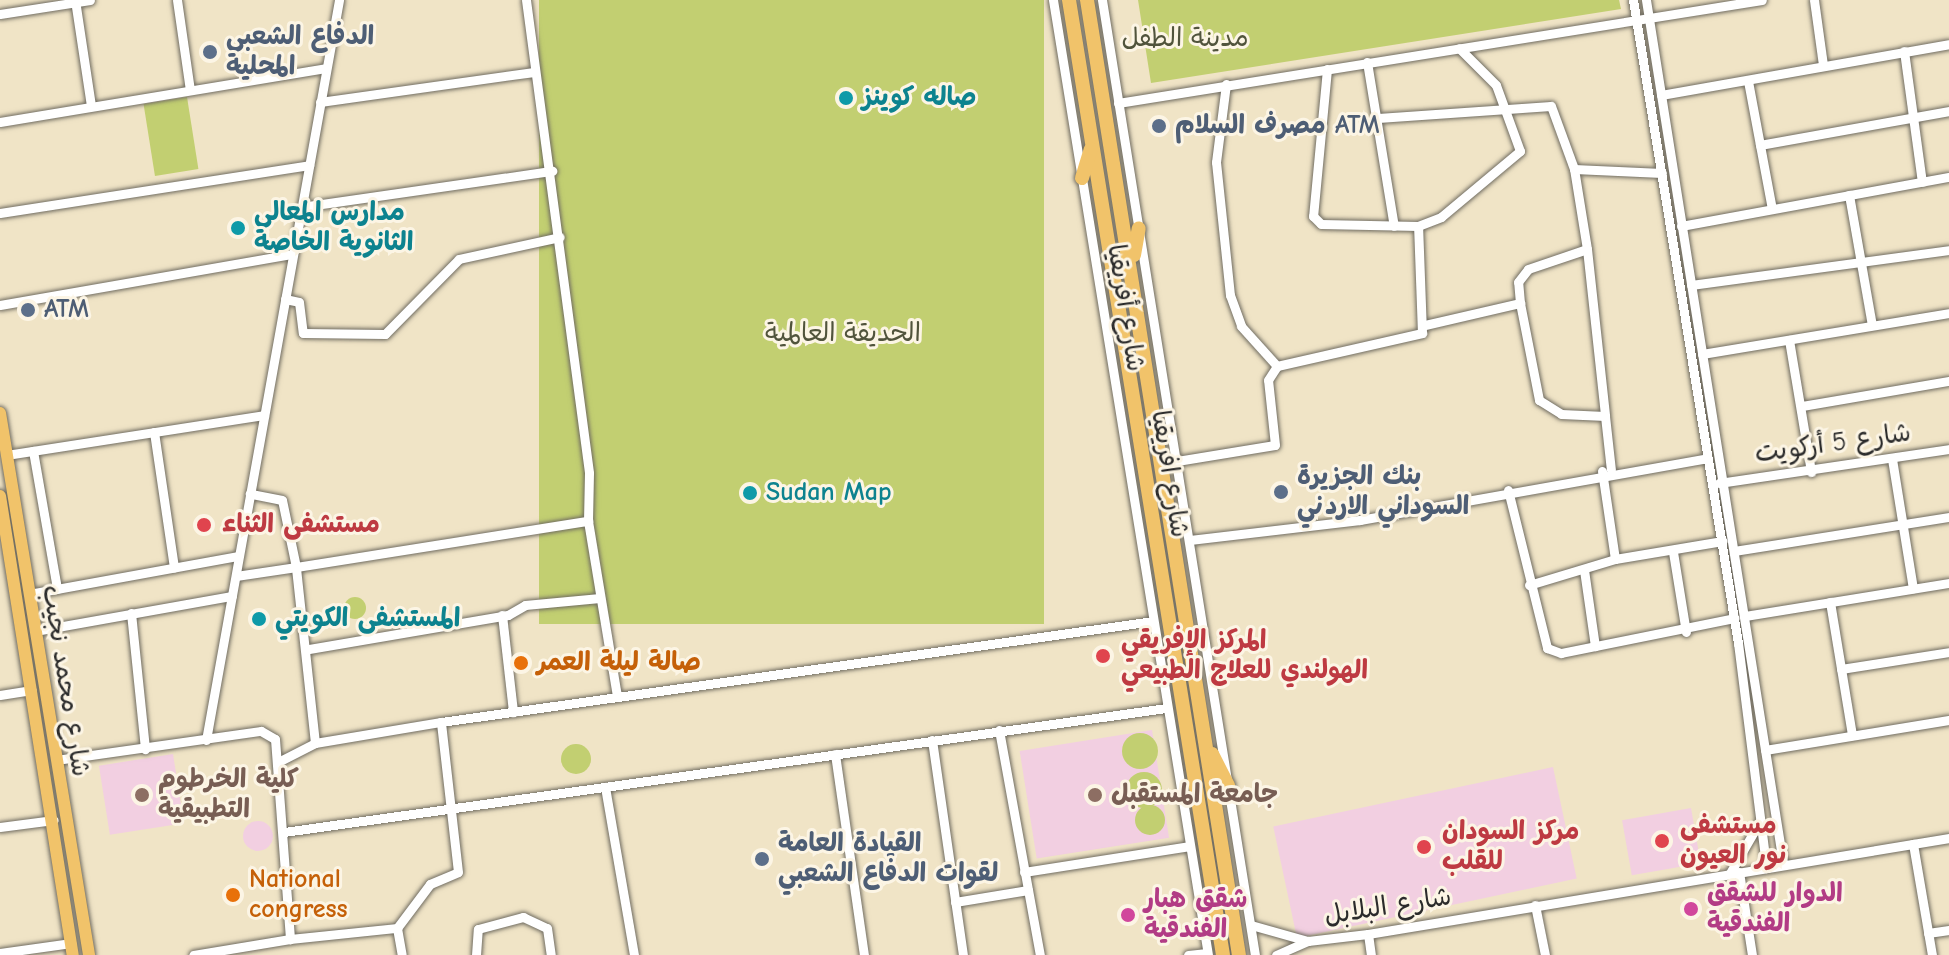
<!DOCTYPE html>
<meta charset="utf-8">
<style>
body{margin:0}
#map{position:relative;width:1949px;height:955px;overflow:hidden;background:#f0e4c6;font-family:"Comic Neue","Playpen Sans Arabic",sans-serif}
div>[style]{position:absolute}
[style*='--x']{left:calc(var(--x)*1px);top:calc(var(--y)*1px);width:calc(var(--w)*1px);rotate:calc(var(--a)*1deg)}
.built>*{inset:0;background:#f2cfe1;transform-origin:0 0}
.round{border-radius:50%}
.green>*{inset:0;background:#c2cf71;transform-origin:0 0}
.roads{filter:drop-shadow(0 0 2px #706c61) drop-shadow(0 0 2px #706c61)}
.minor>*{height:9px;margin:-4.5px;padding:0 4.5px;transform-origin:4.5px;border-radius:4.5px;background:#fff}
.major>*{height:12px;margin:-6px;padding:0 6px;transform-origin:6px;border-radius:6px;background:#f1c36a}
.highway>*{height:14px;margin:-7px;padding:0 7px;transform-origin:7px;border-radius:7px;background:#f1c36a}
.dots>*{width:22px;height:22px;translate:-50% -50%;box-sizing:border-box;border:4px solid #fcf5e5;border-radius:50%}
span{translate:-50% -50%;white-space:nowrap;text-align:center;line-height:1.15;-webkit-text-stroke:6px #fcf5e5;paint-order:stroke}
.service-label{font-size:26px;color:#4e5e75;font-weight:700}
.left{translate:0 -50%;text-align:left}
.park-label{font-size:26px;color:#51543c}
.culture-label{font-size:26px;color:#0d838f;font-weight:700}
.street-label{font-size:26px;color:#2b2b2b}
.health-label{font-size:26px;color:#be3a42;font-weight:700}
.food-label{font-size:26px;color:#c56008;font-weight:700}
.education-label{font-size:26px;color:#785e54;font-weight:700}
.hotel-label{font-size:26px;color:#b23c85;font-weight:700}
</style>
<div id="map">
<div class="built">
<i style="left:1152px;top:730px;width:109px;height:134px;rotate:81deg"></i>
<i style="left:173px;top:754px;width:70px;height:75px;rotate:81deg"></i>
<i style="left:1553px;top:767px;width:114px;height:286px;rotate:78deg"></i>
<i style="left:1691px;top:808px;width:56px;height:70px;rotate:80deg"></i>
<i class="round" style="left:243px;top:821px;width:30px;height:30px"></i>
</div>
<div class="green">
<i style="left:539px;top:0;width:505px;height:624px"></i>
<i style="clip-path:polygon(1138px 0,1619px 0,1621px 9px,1151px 83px)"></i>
<i style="left:187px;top:97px;width:73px;height:44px;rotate:81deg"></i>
<i class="round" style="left:344px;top:597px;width:22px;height:22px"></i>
<i class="round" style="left:1122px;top:733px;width:36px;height:36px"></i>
<i class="round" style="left:561px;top:744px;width:30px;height:30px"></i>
<i class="round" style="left:1126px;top:772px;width:36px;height:36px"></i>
<i class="round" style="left:1135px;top:805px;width:30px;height:30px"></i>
</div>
<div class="roads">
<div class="minor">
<i style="--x:75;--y:0;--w:107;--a:81.4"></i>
<i style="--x:177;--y:0;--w:91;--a:81.8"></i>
<i style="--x:526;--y:0;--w:477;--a:82.4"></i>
<i style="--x:589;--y:473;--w:48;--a:91.2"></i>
<i style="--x:588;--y:521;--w:178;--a:80.6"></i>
<i style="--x:1053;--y:0;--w:967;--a:80.78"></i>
<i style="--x:1102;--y:0;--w:967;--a:80.9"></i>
<i style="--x:1633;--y:0;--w:652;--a:80.73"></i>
<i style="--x:1738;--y:643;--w:225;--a:82.8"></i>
<i style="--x:1646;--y:0;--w:874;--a:80.98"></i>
<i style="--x:1814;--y:0;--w:66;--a:82.1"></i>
<i style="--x:0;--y:14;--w:91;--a:-8.8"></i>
<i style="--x:1904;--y:51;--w:132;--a:82.2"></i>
<i style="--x:1367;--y:62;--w:166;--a:80.7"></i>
<i style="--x:1327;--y:69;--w:148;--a:95.4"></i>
<i style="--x:1313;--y:216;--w:11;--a:45"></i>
<i style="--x:1321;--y:224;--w:97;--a:1.2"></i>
<i style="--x:1748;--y:81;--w:130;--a:79.4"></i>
<i style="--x:1226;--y:84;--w:79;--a:97.3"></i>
<i style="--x:1216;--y:162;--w:134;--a:84"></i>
<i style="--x:1230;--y:295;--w:33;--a:70"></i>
<i style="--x:1241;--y:326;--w:54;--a:48"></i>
<i style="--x:1661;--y:95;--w:292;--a:-10"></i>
<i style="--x:320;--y:102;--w:216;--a:-8"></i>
<i style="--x:1118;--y:103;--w:652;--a:-9.09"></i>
<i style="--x:1378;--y:118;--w:173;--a:-4"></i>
<i style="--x:1551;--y:106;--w:67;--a:69.9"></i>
<i style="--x:0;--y:122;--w:330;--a:-9.4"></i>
<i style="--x:1760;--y:145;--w:192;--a:-10.2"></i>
<i style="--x:1849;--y:195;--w:132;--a:80"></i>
<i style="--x:301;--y:207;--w:254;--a:-8.2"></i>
<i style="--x:0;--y:213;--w:313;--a:-8.8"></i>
<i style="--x:1681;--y:226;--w:272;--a:-10.4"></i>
<i style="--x:1587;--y:249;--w:168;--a:83.8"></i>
<i style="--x:1691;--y:285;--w:260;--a:-7.7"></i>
<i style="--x:285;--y:299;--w:14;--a:12"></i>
<i style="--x:299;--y:302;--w:31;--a:83"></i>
<i style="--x:303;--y:333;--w:82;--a:0.7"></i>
<i style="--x:385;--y:334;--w:105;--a:-45.4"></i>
<i style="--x:459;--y:259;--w:103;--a:-12.3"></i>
<i style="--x:1520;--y:303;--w:99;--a:78.9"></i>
<i style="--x:1539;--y:400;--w:26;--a:32"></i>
<i style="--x:1561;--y:414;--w:44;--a:2.6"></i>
<i style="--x:1605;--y:416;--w:54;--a:83.7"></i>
<i style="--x:0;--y:305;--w:297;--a:-9.9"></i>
<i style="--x:1425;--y:325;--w:98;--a:-13"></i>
<i style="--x:1520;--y:303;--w:21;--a:-95"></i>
<i style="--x:1518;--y:282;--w:16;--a:-52"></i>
<i style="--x:1528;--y:269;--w:62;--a:-18.7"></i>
<i style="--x:1587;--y:249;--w:81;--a:-99.2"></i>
<i style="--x:1574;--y:169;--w:88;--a:2.6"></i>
<i style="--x:1789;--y:340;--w:134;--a:80.5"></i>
<i style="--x:1702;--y:354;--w:250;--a:-9.4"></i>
<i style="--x:1802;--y:406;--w:149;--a:-9.7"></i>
<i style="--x:154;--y:432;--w:137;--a:81.6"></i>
<i style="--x:33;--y:451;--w:140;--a:80.1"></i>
<i style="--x:6;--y:455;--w:261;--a:-8.8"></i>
<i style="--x:1892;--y:459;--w:131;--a:80.8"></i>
<i style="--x:1177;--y:461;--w:99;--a:-9.3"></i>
<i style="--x:1275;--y:445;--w:65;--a:-96.1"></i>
<i style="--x:1268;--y:380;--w:17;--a:-57"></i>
<i style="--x:1277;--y:366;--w:149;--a:-12.8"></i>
<i style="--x:1422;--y:333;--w:107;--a:-92.1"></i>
<i style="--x:1418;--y:226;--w:25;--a:-21"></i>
<i style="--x:1441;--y:217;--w:103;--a:-39.9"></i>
<i style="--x:1520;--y:151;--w:70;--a:-110"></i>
<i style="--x:1496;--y:85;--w:52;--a:-135"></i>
<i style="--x:1602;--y:471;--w:89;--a:81.6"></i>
<i style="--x:1719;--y:483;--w:232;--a:-8.4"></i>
<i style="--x:1508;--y:490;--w:163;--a:76.1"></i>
<i style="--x:1547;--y:648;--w:15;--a:20"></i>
<i style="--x:1561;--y:653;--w:177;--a:-11.4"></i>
<i style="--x:1190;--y:540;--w:171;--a:-6.7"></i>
<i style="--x:1360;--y:520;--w:353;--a:-10.1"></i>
<i style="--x:1734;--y:551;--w:218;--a:-9"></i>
<i style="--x:1673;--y:552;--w:81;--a:80.8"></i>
<i style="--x:1584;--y:570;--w:77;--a:81.8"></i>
<i style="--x:236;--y:576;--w:61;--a:-8.5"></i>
<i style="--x:296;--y:567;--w:68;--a:-101.8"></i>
<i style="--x:282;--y:500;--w:33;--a:-169"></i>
<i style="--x:1529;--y:585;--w:90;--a:-16.8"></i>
<i style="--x:1615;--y:559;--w:109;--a:-9.5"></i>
<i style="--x:29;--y:594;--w:213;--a:-10.3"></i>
<i style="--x:1830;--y:602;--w:135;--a:80.6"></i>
<i style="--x:131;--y:613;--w:137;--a:84.1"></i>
<i style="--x:502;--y:615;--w:98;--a:83.5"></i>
<i style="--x:1745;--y:616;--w:207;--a:-9.2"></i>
<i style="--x:35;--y:631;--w:200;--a:-10.1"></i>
<i style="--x:309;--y:649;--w:202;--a:-9.7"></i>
<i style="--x:508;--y:615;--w:20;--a:-30"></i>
<i style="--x:525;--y:605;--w:75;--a:-5.3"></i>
<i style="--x:1841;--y:669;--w:109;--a:-8.9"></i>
<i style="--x:0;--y:695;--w:32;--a:-9"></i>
<i style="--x:999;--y:730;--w:229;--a:79.7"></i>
<i style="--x:206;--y:740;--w:752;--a:-79.81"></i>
<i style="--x:932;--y:740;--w:217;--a:81.8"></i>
<i style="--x:315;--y:743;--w:177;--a:-96.2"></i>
<i style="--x:296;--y:567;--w:296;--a:-9"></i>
<i style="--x:1765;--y:750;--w:186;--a:-9.3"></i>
<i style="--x:835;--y:754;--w:203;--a:81.8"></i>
<i style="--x:56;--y:760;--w:207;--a:-8.1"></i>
<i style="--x:261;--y:731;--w:16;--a:30"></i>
<i style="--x:275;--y:739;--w:201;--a:85.7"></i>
<i style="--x:290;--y:939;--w:98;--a:170.6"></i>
<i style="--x:280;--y:761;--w:39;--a:-27"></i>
<i style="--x:315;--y:743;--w:128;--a:-9.5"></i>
<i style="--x:441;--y:722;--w:719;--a:-8.07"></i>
<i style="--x:605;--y:787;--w:170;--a:80.2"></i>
<i style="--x:0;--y:827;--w:54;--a:-7.4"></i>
<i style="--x:284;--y:832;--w:891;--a:-8"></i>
<i style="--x:1913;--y:844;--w:113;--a:80.3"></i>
<i style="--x:1024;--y:872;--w:168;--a:-8.9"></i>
<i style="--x:1739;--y:872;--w:84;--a:81.1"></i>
<i style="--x:1730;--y:873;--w:60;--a:-60"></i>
<i style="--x:955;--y:902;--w:74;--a:-9.3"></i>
<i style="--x:1535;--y:905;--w:51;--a:78.7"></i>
<i style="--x:1251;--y:925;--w:59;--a:15.7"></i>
<i style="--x:1308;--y:941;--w:60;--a:-6.7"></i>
<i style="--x:1368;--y:934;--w:589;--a:-9.38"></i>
<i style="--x:397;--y:928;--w:27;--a:80"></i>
<i style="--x:1928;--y:933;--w:21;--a:-8"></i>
<i style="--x:1368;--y:934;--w:21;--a:82"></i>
<i style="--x:290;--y:939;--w:108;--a:-5.9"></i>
<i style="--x:397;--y:928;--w:55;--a:-53.1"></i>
<i style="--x:430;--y:884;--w:30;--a:-23"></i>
<i style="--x:458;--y:872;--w:151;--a:-96.5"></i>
<i style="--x:0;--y:953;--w:72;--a:-8"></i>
<i style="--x:476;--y:955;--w:26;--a:-86"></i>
<i style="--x:478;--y:929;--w:47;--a:-14.9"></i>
<i style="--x:523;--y:917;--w:26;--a:25"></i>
<i style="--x:547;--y:928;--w:27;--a:82"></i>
<i style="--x:1188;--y:955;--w:19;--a:-6"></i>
<i style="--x:1276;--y:955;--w:35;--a:-24"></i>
</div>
<div class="major">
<i style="--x:0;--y:413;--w:549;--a:80.67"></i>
<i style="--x:0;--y:496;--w:465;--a:81"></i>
</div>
<div class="highway">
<i style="--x:1069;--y:0;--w:967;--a:80.84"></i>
<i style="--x:1087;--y:0;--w:967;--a:80.96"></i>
<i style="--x:1082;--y:178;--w:30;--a:-73"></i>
<i style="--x:1134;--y:255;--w:27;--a:-80"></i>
<i style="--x:1212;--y:754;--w:36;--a:63"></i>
</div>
</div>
<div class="dots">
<i style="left:210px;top:52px;background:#5c6f8a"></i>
<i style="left:846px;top:98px;background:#0f9aa8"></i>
<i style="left:1159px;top:126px;background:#5c6f8a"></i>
<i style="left:238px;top:228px;background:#0f9aa8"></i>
<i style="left:28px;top:310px;background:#5c6f8a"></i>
<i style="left:1281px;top:492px;background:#5c6f8a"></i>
<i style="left:750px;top:493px;background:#0f9aa8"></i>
<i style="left:204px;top:525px;background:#e0444e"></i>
<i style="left:259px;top:619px;background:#0f9aa8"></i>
<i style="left:1103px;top:656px;background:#e0444e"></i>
<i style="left:521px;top:663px;background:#e8710a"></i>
<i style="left:142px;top:795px;background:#8d6e63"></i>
<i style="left:1095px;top:795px;background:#8d6e63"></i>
<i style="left:1662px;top:841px;background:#e0444e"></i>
<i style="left:1424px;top:847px;background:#e0444e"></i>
<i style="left:762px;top:859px;background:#5c6f8a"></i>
<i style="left:233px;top:895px;background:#e8710a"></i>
<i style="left:1691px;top:909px;background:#d1479c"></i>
<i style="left:1128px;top:915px;background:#d1479c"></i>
</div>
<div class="service-label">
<span class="left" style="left:226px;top:52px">الدفاع الشعبي<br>المحلية</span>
<span class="left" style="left:1175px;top:126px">مصرف السلام ATM</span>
<span class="left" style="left:44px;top:310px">ATM</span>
<span class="left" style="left:1297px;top:492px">بنك الجزيرة<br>السوداني الاردني</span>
<span class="left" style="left:778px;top:859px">القيادة العامة<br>لقوات الدفاع الشعبي</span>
</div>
<div class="park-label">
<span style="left:1185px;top:39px">مدينة الطفل</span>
<span style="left:843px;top:334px">الحديقة العالمية</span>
</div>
<div class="culture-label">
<span class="left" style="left:862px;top:98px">صاله كوينز</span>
<span class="left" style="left:254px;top:228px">مدارس المعالي<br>الثانوية الخاصة</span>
<span class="left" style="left:766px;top:493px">Sudan Map</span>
<span class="left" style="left:275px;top:619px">المستشفى الكويتي</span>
</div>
<div class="street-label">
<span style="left:1125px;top:308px;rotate:81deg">شارع أفريقيا</span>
<span style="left:1833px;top:444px;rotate:-8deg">شارع 5 أركويت</span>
<span style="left:1169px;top:474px;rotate:81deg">شارع افريقيا</span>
<span style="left:65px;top:681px;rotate:81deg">شارع محمد نجيب</span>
<span style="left:1388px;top:907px;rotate:-9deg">شارع البلابل</span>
</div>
<div class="health-label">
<span class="left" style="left:222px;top:525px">مستشفى الثناء</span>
<span class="left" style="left:1121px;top:656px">المركز الإفريقي<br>الهولندي للعلاج الطبيعي</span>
<span class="left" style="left:1680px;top:841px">مستشفى<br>نور العيون</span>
<span class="left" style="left:1442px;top:847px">مركز السودان<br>للقلب</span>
</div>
<div class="food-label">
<span class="left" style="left:537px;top:663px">صالة ليلة العمر</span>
<span class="left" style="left:249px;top:895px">National<br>congress</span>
</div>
<div class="education-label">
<span class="left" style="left:158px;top:795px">كلية الخرطوم<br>التطبيقية</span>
<span class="left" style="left:1111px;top:795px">جامعة المستقبل</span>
</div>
<div class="hotel-label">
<span class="left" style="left:1707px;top:909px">الدوار للشقق<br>الفندقية</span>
<span class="left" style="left:1144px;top:915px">شقق هبار<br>الفندقية</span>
</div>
</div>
